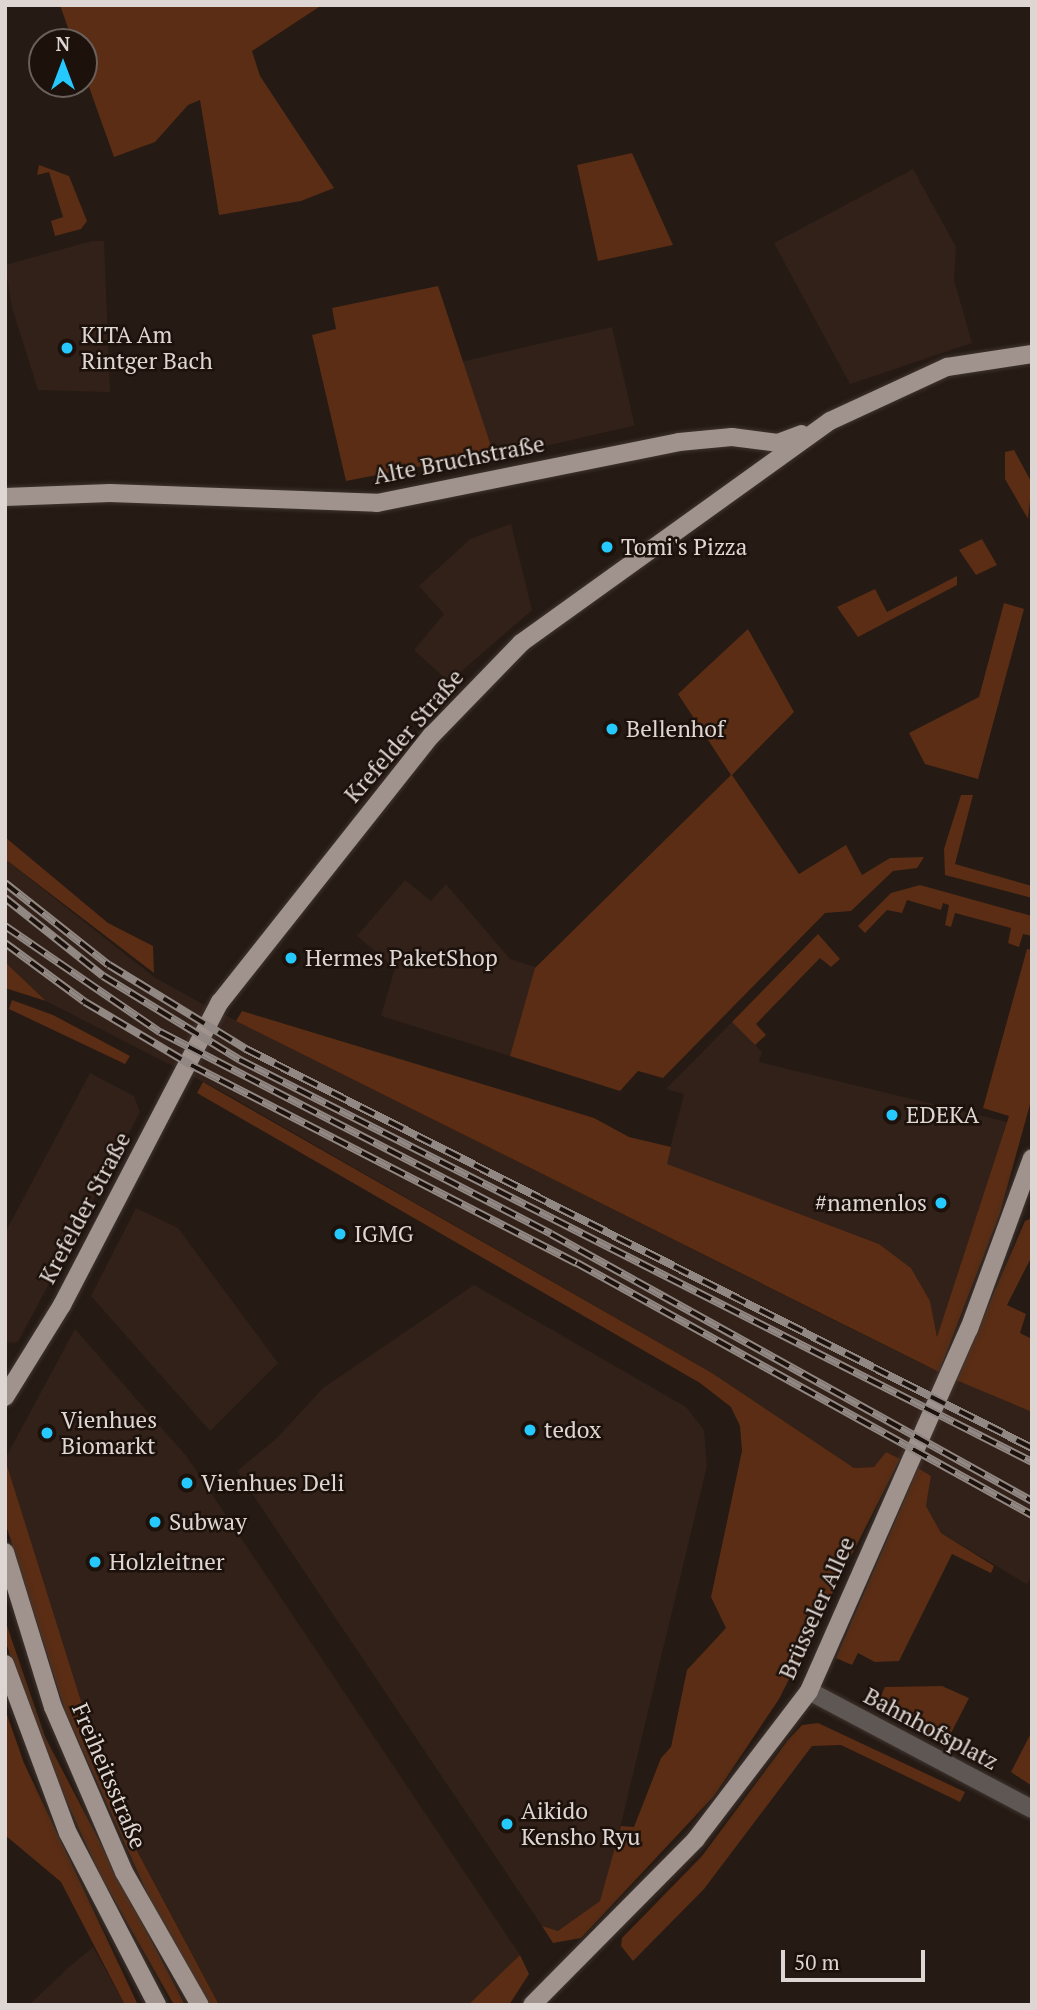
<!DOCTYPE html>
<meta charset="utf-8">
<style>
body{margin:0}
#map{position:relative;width:1037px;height:2010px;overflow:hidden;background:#251a14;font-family:"PT Serif",serif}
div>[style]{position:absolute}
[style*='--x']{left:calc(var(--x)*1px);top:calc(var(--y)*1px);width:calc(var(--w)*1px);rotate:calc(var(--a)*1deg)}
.built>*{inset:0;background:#322119;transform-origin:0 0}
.green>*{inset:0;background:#5a2d14}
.roads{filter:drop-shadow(0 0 2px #3f342f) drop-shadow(0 0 2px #3f342f)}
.minor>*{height:18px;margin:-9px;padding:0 9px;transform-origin:9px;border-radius:9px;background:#5e5754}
.major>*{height:18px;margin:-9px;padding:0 9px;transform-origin:9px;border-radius:9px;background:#a0938d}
.rail>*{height:8px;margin-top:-4px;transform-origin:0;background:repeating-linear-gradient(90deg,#1c110b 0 16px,#918783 0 32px);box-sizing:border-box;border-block:2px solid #918783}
.dots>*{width:19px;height:19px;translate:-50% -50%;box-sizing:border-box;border:4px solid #1c110b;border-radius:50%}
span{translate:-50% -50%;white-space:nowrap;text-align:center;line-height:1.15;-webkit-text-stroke:5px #1c110b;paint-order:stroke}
.poi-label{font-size:23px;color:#ded6d2}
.left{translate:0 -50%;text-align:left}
.right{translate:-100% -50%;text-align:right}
.street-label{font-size:23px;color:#ded6d2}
.frame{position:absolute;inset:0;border:7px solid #ded6d2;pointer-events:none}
.north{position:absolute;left:28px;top:28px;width:70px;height:70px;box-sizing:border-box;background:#1c110b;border:2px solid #6a605b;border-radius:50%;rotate:0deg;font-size:19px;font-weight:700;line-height:28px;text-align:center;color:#ded6d2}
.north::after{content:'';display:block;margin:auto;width:24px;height:32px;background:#26c9fe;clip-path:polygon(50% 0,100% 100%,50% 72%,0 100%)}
.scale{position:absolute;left:781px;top:1950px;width:144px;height:32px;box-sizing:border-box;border:4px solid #ded6d2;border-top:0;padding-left:9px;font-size:21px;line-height:24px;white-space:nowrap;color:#ded6d2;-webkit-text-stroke:5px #1c110b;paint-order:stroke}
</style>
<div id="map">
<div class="built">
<i style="clip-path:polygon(913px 169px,956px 247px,954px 280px,972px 343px,850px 384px,774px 243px)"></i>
<i style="clip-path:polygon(92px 241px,104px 241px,110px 392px,38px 390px,12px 308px,5px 265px)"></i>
<i style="left:612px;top:327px;width:101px;height:153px;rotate:77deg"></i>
<i style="clip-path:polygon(511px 524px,532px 610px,449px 682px,414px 650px,444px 614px,419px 586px,470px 539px)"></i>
<i style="clip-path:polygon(5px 859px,154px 977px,199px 1002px,924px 1365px,1032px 1412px,1032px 1575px,1027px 1584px,941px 1533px,926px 1506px,931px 1476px,886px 1452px,874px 1467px,854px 1468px,712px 1373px,221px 1091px,46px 1001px,5px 962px)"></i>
<i style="clip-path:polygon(405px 880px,431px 901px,446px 884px,510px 959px,538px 968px,510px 1056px,381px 1016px,395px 968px,357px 936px)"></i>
<i style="clip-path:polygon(732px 1022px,762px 1052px,759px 1062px,1007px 1122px,937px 1337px,930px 1301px,911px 1268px,879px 1244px,666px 1164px,684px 1094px,666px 1089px)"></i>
<i style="clip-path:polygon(90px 1073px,134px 1096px,140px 1112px,18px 1342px,5px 1343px,5px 1233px)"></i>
<i style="clip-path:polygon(136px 1208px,178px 1228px,278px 1363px,210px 1431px,91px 1296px)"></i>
<i style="clip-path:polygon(474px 1285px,686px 1407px,704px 1430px,707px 1466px,609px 1874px,600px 1901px,558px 1932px,542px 1926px,237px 1471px,276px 1439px,323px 1388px)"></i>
<i style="clip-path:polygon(75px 1329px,187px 1457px,520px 1955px,468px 2005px,219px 2005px,136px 1849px,102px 1768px,5px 1459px)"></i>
<i style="clip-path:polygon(93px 1947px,125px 2005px,31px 2003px,67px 1969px)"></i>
</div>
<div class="green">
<i style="clip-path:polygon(60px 5px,322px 5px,252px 51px,260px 76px,334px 188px,301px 201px,219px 215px,200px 100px,188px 105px,155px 142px,114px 157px,84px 73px,84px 42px,73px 42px)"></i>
<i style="clip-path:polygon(632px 153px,673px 245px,598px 261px,577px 165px)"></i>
<i style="clip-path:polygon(39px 165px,69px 176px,87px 221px,81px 229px,55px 236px,51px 221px,63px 217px,49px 172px,37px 175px)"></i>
<i style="clip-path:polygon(438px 286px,493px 452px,346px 481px,312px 335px,336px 329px,332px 308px)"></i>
<i style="clip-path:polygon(1014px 450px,1032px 483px,1028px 519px,1005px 479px,1005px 452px)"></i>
<i style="clip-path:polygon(982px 539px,997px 565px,976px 575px,959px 550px)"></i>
<i style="clip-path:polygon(957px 576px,957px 585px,858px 637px,837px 607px,875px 589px,887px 612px)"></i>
<i style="clip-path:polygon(1004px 603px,1024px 609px,978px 779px,925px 764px,909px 733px,979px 697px)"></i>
<i style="clip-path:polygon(748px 629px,794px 712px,732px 775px,799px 874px,846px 845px,862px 875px,890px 858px,924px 857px,917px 868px,893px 871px,851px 911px,825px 913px,663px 1078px,638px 1071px,620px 1091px,510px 1056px,535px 968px,731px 775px,678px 694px)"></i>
<i style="clip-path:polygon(961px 795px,973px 795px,955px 864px,1032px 886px,1032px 898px,945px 875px,944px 849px)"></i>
<i style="clip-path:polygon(5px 837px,108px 923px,153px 946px,154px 973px,5px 859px)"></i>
<i style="clip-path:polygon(920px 885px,1032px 916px,1032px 936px,1023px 934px,1019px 947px,1008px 943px,1011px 928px,955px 913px,951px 927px,945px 925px,949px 905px,943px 903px,941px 910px,907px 900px,902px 913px,887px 910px,865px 933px,858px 926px,891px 893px)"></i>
<i style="clip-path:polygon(818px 934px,840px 959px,831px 967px,820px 958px,756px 1024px,766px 1035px,755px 1045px,732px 1022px)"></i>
<i style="clip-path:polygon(1027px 949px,1032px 950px,1032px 1097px,1000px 1213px,939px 1372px,236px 1021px,242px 1011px,594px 1118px,629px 1137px,671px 1147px,667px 1164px,879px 1244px,911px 1268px,930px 1301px,937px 1337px,1009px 1116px,983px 1108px)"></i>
<i style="clip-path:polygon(5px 962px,46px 1001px,5px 988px)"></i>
<i style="clip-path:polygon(12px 1000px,53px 1015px,130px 1056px,125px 1064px,9px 1009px)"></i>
<i style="clip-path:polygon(203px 1082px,712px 1373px,854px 1468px,874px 1467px,886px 1452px,900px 1459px,779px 1699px,714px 1796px,581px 1938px,553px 1943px,542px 1926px,558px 1931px,600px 1901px,621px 1826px,634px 1827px,661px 1758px,671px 1747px,687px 1670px,726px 1628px,711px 1597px,742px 1451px,740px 1426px,731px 1407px,700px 1383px,197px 1093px)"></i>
<i style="clip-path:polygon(1032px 1218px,1032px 1256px,1007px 1305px,1026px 1314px,1020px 1333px,1032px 1339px,1032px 1412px,956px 1380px,1025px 1221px)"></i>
<i style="clip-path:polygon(5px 1459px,102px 1768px,136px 1849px,219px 2005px,210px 2005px,153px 1906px,65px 1711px,5px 1522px)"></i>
<i style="clip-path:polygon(918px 1468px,931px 1476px,926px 1506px,941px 1533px,994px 1566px,991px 1573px,952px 1554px,899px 1661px,875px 1662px,858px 1653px,852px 1665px,836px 1658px)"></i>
<i style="clip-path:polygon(5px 1620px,45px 1737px,185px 2005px,174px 2005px,99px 1873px,39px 1740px,5px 1640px)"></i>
<i style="clip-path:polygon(942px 1686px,969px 1698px,946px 1743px,876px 1707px,885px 1687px)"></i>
<i style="clip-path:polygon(5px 1709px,24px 1763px,138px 2005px,125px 2005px,61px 1882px,5px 1835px)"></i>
<i style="clip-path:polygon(818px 1723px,965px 1792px,960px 1802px,841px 1745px,812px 1746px,704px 1889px,633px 1961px,621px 1946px,622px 1938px,702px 1856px,788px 1740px,802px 1725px)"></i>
<i style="clip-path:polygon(1032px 1731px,1032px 1786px,1011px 1772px)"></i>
<i style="clip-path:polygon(520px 1955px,529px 1974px,509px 2005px,468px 2005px)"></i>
</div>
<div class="roads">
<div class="minor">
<i style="--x:809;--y:1691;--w:252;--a:27.9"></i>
</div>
<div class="major">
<i style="--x:5;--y:497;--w:105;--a:-2.2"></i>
<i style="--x:110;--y:493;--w:267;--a:2.1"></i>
<i style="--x:377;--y:503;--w:308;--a:-11.4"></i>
<i style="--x:679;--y:442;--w:53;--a:-5.4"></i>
<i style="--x:732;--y:437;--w:46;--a:7.4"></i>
<i style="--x:778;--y:443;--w:25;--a:-21"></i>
<i style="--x:5;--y:1397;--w:108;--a:-58.2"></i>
<i style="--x:62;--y:1305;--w:342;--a:-62.5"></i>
<i style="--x:220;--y:1002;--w:341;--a:-51.6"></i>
<i style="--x:432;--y:735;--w:128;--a:-45.9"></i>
<i style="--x:521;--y:643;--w:380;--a:-35.7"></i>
<i style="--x:830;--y:421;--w:129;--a:-24.8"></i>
<i style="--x:947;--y:367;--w:86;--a:-8.7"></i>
<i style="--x:5;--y:1552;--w:162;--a:72.8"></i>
<i style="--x:53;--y:1707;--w:180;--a:66.7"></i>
<i style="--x:124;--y:1872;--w:153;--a:60.3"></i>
<i style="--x:5;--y:1664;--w:180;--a:69.6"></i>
<i style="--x:68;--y:1833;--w:194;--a:62.6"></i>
<i style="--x:532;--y:2005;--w:233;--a:-45.3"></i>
<i style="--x:696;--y:1839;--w:186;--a:-52.6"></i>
<i style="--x:809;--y:1691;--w:396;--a:-66.2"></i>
<i style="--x:969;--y:1329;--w:182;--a:-69.8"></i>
</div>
</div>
<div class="rail">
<i style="--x:5;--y:883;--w:132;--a:38.3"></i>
<i style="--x:109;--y:965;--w:161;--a:31.5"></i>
<i style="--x:246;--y:1049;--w:881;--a:26.91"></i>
<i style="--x:5;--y:898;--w:125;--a:38.5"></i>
<i style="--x:103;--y:976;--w:161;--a:31.5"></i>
<i style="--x:240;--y:1060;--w:888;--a:26.91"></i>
<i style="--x:5;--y:926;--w:188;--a:34.4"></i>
<i style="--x:160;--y:1032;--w:440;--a:27.3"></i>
<i style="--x:551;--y:1234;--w:550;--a:29.03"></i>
<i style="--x:5;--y:943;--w:99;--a:36.4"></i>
<i style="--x:85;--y:1002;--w:123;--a:30.7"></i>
<i style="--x:191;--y:1065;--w:434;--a:27.2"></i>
<i style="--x:577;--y:1263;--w:520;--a:28.98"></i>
</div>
<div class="dots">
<i style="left:67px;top:348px;background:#26c9fe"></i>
<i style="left:607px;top:547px;background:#26c9fe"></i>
<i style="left:612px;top:729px;background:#26c9fe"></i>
<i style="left:291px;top:958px;background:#26c9fe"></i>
<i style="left:892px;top:1115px;background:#26c9fe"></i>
<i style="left:941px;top:1203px;background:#26c9fe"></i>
<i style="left:340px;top:1234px;background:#26c9fe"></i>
<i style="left:530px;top:1430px;background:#26c9fe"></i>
<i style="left:47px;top:1433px;background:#26c9fe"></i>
<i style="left:187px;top:1483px;background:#26c9fe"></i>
<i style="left:155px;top:1522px;background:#26c9fe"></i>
<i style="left:95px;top:1562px;background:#26c9fe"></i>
<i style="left:507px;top:1824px;background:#26c9fe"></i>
</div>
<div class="poi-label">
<span class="left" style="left:81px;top:348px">KITA Am<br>Rintger Bach</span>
<span class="left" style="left:621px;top:547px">Tomi's Pizza</span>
<span class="left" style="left:626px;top:729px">Bellenhof</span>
<span class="left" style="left:305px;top:958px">Hermes PaketShop</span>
<span class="left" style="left:906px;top:1115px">EDEKA</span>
<span class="right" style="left:927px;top:1203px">#namenlos</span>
<span class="left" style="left:354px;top:1234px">IGMG</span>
<span class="left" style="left:61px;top:1433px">Vienhues<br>Biomarkt</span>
<span class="left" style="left:544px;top:1430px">tedox</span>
<span class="left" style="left:201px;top:1483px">Vienhues Deli</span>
<span class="left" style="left:169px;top:1522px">Subway</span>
<span class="left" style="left:109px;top:1562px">Holzleitner</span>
<span class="left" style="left:521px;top:1824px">Aikido<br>Kensho Ryu</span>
</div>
<div class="street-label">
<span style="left:459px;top:460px;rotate:-11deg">Alte Bruchstraße</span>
<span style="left:404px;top:736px;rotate:-49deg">Krefelder Straße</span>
<span style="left:85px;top:1208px;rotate:-62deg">Krefelder Straße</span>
<span style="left:817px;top:1608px;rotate:-66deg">Brüsseler Allee</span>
<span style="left:931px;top:1729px;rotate:28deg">Bahnhofsplatz</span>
<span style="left:109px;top:1776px;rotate:67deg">Freiheitsstraße</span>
</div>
<div class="frame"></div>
<div class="north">N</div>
<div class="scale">50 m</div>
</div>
